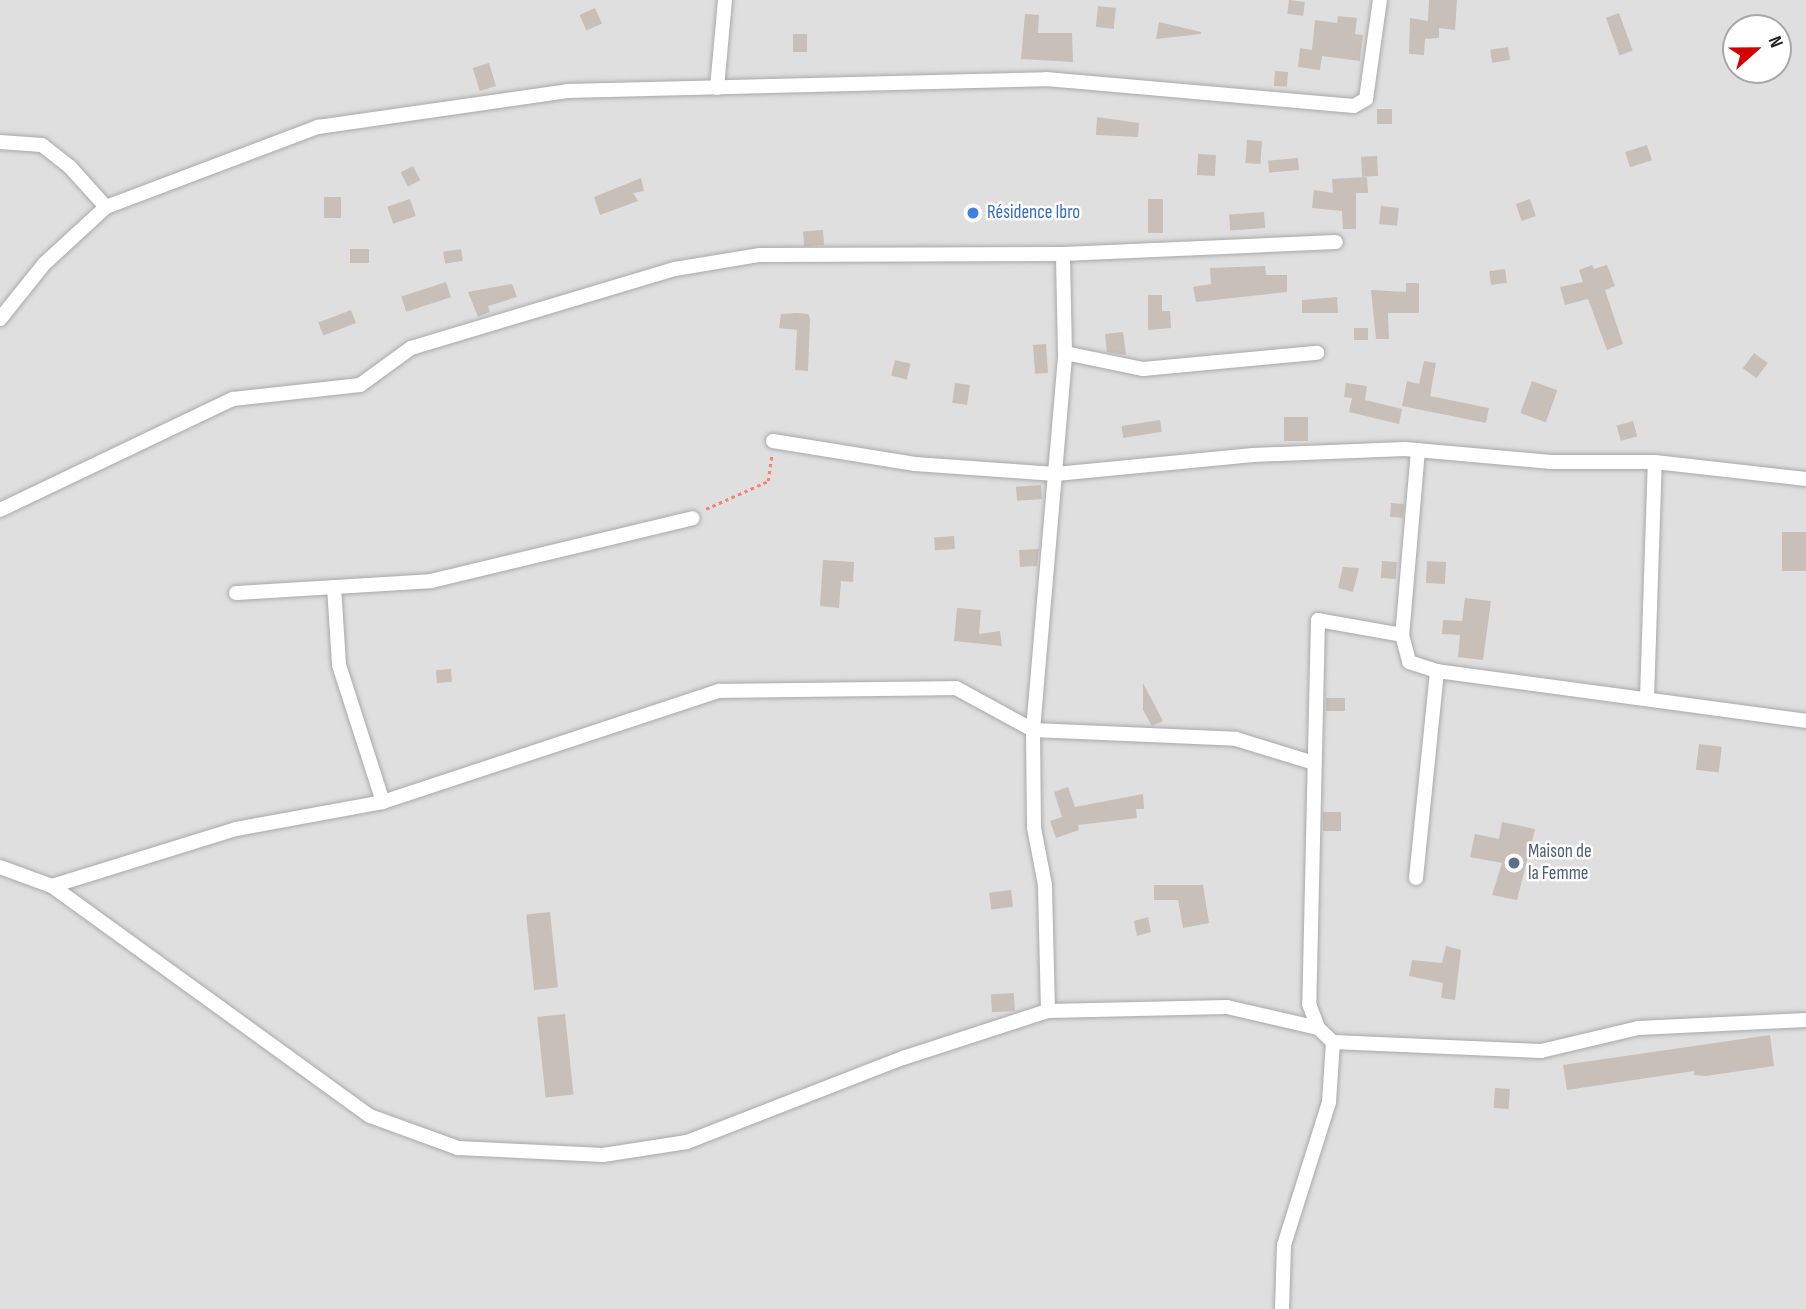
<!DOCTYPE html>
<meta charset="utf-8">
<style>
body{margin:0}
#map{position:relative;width:1806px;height:1309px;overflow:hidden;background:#f2efe9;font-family:"Sofia Sans Condensed",sans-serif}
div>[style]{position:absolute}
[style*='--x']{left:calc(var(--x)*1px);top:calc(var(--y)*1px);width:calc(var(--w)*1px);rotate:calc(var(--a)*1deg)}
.residential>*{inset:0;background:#e0dfdf}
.building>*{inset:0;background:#c7bfb8;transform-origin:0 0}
.path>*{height:2.5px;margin-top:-1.25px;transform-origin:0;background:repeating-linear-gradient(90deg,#fa8072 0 3.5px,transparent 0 7px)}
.roads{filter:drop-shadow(0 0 2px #a9a9a9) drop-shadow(0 0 2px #a9a9a9)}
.minor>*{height:14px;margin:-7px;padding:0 7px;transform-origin:7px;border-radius:7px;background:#fff}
.dots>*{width:19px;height:19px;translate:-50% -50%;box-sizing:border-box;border:4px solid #fff;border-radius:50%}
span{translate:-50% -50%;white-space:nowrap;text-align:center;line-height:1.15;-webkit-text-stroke:5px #fff;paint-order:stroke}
.shop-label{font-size:19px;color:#366cbe}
.left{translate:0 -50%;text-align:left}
.service-label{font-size:19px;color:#4e5e75}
.north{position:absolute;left:1722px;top:14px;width:70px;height:70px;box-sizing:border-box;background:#fff;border:2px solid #a7a7a7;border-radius:50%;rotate:69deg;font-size:19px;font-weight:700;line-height:28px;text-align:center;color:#222}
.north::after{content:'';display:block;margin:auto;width:24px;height:32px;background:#d40000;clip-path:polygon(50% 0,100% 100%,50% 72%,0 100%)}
</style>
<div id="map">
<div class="residential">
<i style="clip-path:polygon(evenodd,0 0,1806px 0,1806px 1309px,0 1309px,0 0,1736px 28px,1778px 28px,1778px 70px,1736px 70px,1736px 28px)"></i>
</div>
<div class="building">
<i style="left:1289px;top:0;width:16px;height:14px;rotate:7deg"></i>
<i style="clip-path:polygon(1429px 0,1457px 0,1455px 30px,1439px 28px,1439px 38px,1425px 39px,1424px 55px,1409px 54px,1410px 18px,1428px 21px)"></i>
<i style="left:1098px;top:6px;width:18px;height:21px;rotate:6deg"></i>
<i style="left:595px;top:8px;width:17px;height:17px;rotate:66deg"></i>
<i style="left:1619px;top:13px;width:40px;height:14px;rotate:70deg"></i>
<i style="clip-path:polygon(1025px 14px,1039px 15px,1038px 33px,1072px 33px,1073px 62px,1021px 59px)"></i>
<i style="clip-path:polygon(1338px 16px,1357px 18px,1355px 34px,1363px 35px,1360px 61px,1322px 56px,1320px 70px,1298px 67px,1300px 48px,1312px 50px,1315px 20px,1337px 23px)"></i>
<i style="clip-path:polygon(1159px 22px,1201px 32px,1201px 34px,1156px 39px)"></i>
<i style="left:793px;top:34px;width:14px;height:18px"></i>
<i style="left:1508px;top:47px;width:13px;height:18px;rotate:81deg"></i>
<i style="left:489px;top:63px;width:24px;height:17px;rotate:73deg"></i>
<i style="left:1275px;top:71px;width:13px;height:15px;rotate:4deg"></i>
<i style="left:1377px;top:109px;width:15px;height:15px"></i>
<i style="clip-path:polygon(1097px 117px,1139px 123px,1138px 137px,1096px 135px)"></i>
<i style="left:1247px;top:140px;width:15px;height:23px;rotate:4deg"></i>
<i style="left:1647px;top:145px;width:16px;height:23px;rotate:72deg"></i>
<i style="left:1198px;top:154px;width:18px;height:21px;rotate:3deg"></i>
<i style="left:1377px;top:156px;width:20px;height:16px;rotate:87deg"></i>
<i style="left:1298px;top:158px;width:12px;height:30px;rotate:85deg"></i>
<i style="left:413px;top:166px;width:16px;height:14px;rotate:63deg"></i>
<i style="clip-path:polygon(1367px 177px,1368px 193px,1356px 193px,1356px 229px,1343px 229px,1342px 211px,1312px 208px,1314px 190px,1333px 193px,1332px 179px)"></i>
<i style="clip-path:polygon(641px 178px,644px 191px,633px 193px,638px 201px,600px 215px,594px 197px)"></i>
<i style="left:324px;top:197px;width:17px;height:21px"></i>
<i style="left:410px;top:199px;width:18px;height:24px;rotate:71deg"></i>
<i style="left:1148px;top:199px;width:15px;height:34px"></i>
<i style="left:1530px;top:199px;width:18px;height:15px;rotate:71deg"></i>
<i style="left:1381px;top:206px;width:18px;height:18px;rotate:6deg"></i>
<i style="left:1264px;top:212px;width:16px;height:35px;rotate:86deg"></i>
<i style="left:823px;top:230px;width:15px;height:20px;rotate:86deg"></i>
<i style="left:350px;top:249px;width:19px;height:14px"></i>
<i style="left:461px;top:249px;width:12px;height:18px;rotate:81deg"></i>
<i style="clip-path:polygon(1592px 265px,1594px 269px,1607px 265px,1615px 286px,1605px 290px,1623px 344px,1607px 350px,1588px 299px,1565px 305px,1560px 287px,1583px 282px,1579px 270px)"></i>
<i style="clip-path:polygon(1265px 266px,1266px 275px,1287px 275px,1287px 292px,1196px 302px,1193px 287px,1211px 284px,1210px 268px)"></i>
<i style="left:1505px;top:269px;width:14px;height:16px;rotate:82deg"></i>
<i style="left:446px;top:282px;width:16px;height:47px;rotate:72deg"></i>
<i style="clip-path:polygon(1406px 283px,1419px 283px,1419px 313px,1388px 313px,1389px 339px,1376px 339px,1371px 290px,1406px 292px)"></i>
<i style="clip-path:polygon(512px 284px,517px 297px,488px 306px,490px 312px,478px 317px,468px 292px)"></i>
<i style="clip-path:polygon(1148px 295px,1162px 295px,1162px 311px,1170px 311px,1171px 328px,1148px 330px)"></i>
<i style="clip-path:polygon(1337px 297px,1338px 313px,1302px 313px,1302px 300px)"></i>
<i style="left:351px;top:310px;width:14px;height:35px;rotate:69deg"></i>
<i style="clip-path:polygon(797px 313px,808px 314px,810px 318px,808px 371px,795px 370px,797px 330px,779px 328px,781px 314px)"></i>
<i style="left:1354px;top:328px;width:14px;height:12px"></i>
<i style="clip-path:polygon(1123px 332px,1126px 355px,1107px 352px,1105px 334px)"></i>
<i style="left:1046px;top:344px;width:29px;height:13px;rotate:86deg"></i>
<i style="left:1754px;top:353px;width:17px;height:19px;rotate:36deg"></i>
<i style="left:895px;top:360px;width:16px;height:16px;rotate:14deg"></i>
<i style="clip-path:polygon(1424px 361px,1436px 363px,1430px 396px,1489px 408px,1486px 423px,1402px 406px,1407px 381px,1419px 384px)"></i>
<i style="left:1532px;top:381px;width:27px;height:34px;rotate:20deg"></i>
<i style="left:955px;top:383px;width:15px;height:20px;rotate:8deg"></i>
<i style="clip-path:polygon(1346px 383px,1367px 386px,1365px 400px,1402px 409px,1399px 424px,1349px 412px,1352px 398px,1344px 397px)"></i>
<i style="left:1308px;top:417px;width:24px;height:24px;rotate:90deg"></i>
<i style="left:1160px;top:420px;width:12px;height:39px;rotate:81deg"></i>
<i style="left:1633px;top:421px;width:16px;height:17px;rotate:75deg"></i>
<i style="left:1041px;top:485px;width:14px;height:25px;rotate:86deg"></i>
<i style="left:1391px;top:503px;width:13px;height:14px;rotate:4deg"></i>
<i style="left:1782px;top:532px;width:24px;height:39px"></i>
<i style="left:954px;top:536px;width:13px;height:20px;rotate:86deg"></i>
<i style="clip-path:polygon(1039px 549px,1037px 566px,1020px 567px,1019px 550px)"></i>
<i style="clip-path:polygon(823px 560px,854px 562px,853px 582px,841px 581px,839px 608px,820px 606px)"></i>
<i style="left:1382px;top:561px;width:15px;height:17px;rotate:4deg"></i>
<i style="left:1427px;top:561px;width:19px;height:22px;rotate:3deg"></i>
<i style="clip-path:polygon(1343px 567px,1359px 568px,1353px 592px,1338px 588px)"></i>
<i style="clip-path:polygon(1465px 598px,1491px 601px,1483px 660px,1458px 657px,1460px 635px,1442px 634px,1443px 620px,1462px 621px)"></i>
<i style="clip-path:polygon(957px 608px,981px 610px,979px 634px,1000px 631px,1002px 646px,954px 641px)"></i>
<i style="left:451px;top:669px;width:13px;height:15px;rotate:86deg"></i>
<i style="clip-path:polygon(1143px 683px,1163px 721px,1152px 726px,1143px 710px)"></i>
<i style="left:1326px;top:698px;width:19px;height:13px"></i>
<i style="left:1699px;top:744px;width:23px;height:26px;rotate:7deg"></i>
<i style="clip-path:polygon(1068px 787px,1075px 807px,1143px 794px,1144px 809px,1136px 809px,1137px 818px,1078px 825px,1079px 830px,1056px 838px,1050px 821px,1062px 817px,1054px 792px)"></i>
<i style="left:1323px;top:812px;width:18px;height:19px"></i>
<i style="clip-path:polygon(1502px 822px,1535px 829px,1517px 900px,1492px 895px,1502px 863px,1470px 857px,1475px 834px,1499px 839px)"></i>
<i style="clip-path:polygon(1154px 885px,1203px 885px,1209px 923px,1183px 928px,1178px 900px,1154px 900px)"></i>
<i style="left:1011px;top:890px;width:17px;height:22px;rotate:83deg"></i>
<i style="left:550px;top:912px;width:76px;height:24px;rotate:84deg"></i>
<i style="clip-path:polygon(1148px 917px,1151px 932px,1137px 936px,1134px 921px)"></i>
<i style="clip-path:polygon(1446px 946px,1461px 950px,1455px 1000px,1441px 998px,1443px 983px,1409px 976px,1412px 960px,1442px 963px)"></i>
<i style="left:1014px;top:993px;width:18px;height:23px;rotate:87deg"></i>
<i style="left:565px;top:1014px;width:81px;height:28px;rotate:84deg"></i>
<i style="clip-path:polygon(1770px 1035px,1774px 1066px,1706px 1076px,1694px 1075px,1694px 1071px,1567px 1090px,1563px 1065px)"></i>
<i style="left:1495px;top:1088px;width:15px;height:20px;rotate:4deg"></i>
</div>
<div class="path">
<i style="--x:706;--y:509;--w:68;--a:-24.3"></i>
<i style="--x:768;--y:481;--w:27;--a:-82"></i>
</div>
<div class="roads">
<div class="minor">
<i style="--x:717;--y:88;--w:88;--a:-84.8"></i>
<i style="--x:0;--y:142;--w:42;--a:4.1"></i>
<i style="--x:42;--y:145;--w:36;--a:38"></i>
<i style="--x:70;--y:167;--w:54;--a:48"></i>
<i style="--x:0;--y:319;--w:70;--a:-51.3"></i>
<i style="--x:44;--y:264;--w:84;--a:-42.6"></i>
<i style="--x:106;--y:207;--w:227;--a:-20.7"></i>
<i style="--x:318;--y:127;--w:252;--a:-8.2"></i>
<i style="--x:567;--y:91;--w:479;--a:-1.4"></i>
<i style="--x:1046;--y:79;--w:309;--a:5"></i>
<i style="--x:1354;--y:106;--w:14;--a:-30"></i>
<i style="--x:1366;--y:99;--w:100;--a:-82"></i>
<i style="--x:1065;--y:353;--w:80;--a:11.6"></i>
<i style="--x:1143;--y:369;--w:175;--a:-5.3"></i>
<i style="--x:773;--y:441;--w:144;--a:9.2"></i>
<i style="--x:915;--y:464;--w:141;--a:4.1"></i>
<i style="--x:1056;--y:474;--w:198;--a:-5.5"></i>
<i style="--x:1253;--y:455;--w:152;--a:-2.3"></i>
<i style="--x:1405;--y:449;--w:147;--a:5.1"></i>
<i style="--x:1551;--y:462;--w:104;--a:0"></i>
<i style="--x:1655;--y:462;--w:152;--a:6.4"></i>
<i style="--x:1418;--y:450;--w:186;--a:94.9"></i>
<i style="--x:1402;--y:635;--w:28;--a:75"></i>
<i style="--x:1409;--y:662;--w:29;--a:18"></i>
<i style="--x:1437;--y:671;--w:372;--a:7.7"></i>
<i style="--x:0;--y:510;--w:258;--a:-25.5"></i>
<i style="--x:233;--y:399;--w:128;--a:-6.3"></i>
<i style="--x:360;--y:385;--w:63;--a:-36"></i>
<i style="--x:411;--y:348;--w:276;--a:-16.7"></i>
<i style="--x:675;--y:269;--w:86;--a:-9.4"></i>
<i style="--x:760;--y:255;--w:303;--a:-0.2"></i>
<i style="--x:1063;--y:254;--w:273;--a:-2.5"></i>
<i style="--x:334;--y:587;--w:78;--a:86.3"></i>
<i style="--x:339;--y:665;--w:144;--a:72.2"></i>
<i style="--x:236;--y:593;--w:195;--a:-3.5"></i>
<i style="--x:431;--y:581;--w:269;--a:-13.5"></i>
<i style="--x:1402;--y:635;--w:85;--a:-169.9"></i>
<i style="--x:1318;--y:620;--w:384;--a:91.3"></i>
<i style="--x:1309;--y:1004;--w:26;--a:69"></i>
<i style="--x:1318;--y:1028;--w:21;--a:43"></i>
<i style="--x:1333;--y:1042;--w:208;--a:2.5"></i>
<i style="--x:1541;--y:1051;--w:100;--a:-13.3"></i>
<i style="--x:1638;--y:1028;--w:168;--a:-2.7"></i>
<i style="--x:1647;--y:698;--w:236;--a:-88.1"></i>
<i style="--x:0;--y:867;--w:55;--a:20.1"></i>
<i style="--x:52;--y:886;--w:392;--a:35.9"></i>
<i style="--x:370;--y:1116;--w:94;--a:20"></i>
<i style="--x:458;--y:1148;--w:145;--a:2.8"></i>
<i style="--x:603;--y:1155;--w:85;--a:-8.8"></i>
<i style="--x:687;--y:1142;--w:232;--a:-21.3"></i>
<i style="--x:903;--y:1058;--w:152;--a:-18"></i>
<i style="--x:1048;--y:1011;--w:179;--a:-1.3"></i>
<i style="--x:1227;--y:1007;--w:93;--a:13"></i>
<i style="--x:1416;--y:878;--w:208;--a:-84.2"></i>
<i style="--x:52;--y:886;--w:193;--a:-17.2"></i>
<i style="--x:236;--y:829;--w:149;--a:-10.4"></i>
<i style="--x:383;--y:802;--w:354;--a:-18.3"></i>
<i style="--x:719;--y:691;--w:237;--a:-0.7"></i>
<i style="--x:956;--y:688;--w:88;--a:28.6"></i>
<i style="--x:1033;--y:730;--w:203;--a:2.5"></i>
<i style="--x:1236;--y:739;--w:82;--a:17.1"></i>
<i style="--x:1048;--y:1011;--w:126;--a:-91.4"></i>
<i style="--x:1045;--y:885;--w:58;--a:-100.9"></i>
<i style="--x:1034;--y:828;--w:98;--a:-90.6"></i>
<i style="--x:1033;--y:730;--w:378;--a:-85.1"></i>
<i style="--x:1065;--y:353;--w:99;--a:-91.2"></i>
<i style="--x:1282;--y:1309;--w:64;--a:-88.2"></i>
<i style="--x:1284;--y:1245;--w:150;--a:-72.5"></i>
<i style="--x:1329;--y:1102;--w:60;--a:-86.2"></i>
</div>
</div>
<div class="dots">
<i style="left:973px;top:213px;background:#3f7fe0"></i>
<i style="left:1514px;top:863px;background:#5c6f8a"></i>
</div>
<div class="shop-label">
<span class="left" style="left:987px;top:213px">Résidence Ibro</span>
</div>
<div class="service-label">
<span class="left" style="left:1528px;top:863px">Maison de<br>la Femme</span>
</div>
<div class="north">N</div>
</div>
